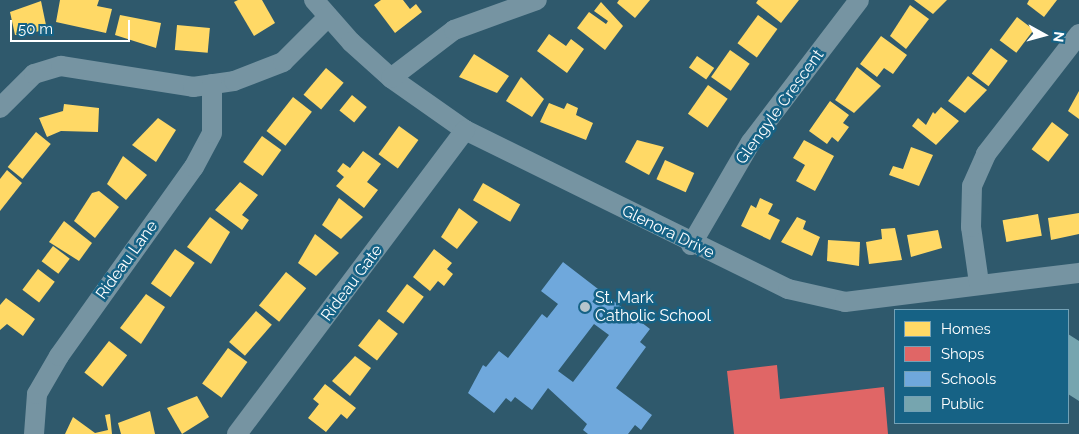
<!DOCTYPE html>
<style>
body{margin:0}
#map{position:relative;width:1079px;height:434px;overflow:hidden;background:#2f596c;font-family:Raleway,sans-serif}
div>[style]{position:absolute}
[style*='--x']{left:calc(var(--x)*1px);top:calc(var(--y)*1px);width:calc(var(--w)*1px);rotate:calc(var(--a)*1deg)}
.homes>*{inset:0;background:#ffd966;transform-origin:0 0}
.shops>*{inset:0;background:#e06666}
.schools>*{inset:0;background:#6fa8dc}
.public>*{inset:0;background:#76a5af}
.minor>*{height:20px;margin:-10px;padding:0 10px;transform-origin:10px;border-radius:10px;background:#7694a2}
.dots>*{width:14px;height:14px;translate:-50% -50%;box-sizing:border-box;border:2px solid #166285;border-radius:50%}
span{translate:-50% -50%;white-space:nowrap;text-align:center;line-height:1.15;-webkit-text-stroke:5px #166285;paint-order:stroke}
.street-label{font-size:16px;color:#fff}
.poi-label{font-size:16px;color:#fff}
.left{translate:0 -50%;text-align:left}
.legend{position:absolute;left:894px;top:309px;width:175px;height:115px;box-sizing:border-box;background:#166285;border:1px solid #73a1b6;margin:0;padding:6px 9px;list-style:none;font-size:15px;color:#fff}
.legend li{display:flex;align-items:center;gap:10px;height:25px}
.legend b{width:25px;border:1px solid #73a1b6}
.north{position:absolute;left:1019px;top:10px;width:50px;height:50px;-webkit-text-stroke:4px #166285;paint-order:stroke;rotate:97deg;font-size:14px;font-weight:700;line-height:20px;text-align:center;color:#fff}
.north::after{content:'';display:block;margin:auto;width:18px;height:22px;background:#fff;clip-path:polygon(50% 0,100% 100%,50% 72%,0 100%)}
.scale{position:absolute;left:10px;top:20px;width:120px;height:22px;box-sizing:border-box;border:2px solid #fff;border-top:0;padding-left:6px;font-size:15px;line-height:18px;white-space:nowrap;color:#fff;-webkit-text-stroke:4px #166285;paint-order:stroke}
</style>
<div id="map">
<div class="homes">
<i style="clip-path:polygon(60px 0,99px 0,97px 6px,112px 9px,106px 33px,56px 22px)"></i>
<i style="clip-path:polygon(238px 0,262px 0,275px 23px,254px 36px,234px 2px)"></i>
<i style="clip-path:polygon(381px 0,403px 0,410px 9px,416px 4px,422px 12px,395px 33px,374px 5px)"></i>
<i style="clip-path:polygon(619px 0,650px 0,635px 18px,617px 3px)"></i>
<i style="clip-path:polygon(758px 0,799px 0,781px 23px,756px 3px)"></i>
<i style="clip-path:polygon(914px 0,947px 0,933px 14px)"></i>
<i style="clip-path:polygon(1029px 0,1057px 0,1044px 17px,1027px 4px)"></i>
<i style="clip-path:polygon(41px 1px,47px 30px,15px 35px,10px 12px)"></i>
<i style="clip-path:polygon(601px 2px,623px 26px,605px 50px,577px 28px,589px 12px,606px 24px,608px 21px,594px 11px)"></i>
<i style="clip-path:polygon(910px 5px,929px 19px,906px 49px,890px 36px)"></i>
<i style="clip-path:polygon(120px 15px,161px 23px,156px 48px,115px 35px)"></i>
<i style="left:758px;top:15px;width:24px;height:35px;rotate:36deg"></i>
<i style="left:1017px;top:17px;width:21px;height:29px;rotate:37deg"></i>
<i style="left:177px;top:25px;width:33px;height:25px;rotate:5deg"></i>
<i style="clip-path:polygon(549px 34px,566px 46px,571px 39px,584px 49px,567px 73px,537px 51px)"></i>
<i style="clip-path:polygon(881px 36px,907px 55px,893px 74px,884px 68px,877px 77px,860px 64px)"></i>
<i style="left:991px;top:48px;width:21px;height:32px;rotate:37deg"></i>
<i style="left:730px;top:50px;width:24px;height:33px;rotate:35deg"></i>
<i style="clip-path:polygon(474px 54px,509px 76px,497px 93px,459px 77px)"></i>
<i style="left:697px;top:56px;width:21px;height:14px;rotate:35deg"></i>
<i style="clip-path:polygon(857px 67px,881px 86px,854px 113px,835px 100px)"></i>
<i style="left:326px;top:68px;width:23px;height:35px;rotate:40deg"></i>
<i style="clip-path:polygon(968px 76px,987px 90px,965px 113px,948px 101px)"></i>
<i style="clip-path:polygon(521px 77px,544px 99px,532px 117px,506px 101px)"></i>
<i style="left:708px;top:85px;width:24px;height:35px;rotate:35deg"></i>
<i style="clip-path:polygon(1079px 91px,1079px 119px,1068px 111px)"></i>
<i style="left:352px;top:95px;width:19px;height:20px;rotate:39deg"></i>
<i style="left:293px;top:97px;width:24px;height:43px;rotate:38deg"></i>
<i style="clip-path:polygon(830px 101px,849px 115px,843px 123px,849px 127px,838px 142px,832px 137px,827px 144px,809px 131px)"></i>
<i style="clip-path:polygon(549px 103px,564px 109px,567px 103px,578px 108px,576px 115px,593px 123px,586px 140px,540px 122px)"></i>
<i style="clip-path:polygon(64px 104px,99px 108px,98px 132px,61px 131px,47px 137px,39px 118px,63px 111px)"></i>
<i style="clip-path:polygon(941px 107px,959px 121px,936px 145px,912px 126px,918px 118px,926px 125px,933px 112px,935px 114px)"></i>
<i style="clip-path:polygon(158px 118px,176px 130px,156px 162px,132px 145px)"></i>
<i style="left:1052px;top:122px;width:21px;height:34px;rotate:37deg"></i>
<i style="left:399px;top:126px;width:24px;height:35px;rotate:36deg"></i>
<i style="left:36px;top:132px;width:19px;height:45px;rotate:39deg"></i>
<i style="left:262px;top:136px;width:24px;height:32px;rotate:36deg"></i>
<i style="clip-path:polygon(637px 140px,664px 147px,649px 175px,625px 162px)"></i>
<i style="clip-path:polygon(804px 140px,834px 156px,815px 191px,796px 181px,805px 165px,793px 158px)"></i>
<i style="clip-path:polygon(911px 147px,933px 155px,919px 186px,889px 175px,893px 166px,903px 169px)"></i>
<i style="clip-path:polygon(363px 151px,381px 164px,367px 182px,378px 190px,364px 208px,336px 186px,344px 177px,337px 171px,343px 163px,350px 168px)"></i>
<i style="clip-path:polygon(123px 156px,147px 175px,126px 200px,107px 184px)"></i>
<i style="left:665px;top:160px;width:32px;height:21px;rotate:24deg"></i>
<i style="clip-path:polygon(7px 170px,22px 183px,0 211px,0 179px)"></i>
<i style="clip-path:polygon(240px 182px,258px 195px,242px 215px,249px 220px,242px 230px,215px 210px)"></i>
<i style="left:483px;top:183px;width:43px;height:20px;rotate:30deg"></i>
<i style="clip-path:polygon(99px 191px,119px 207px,95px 238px,74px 221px,92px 193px)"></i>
<i style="clip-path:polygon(339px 198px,363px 217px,341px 239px,322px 225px)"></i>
<i style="clip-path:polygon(760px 198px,773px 204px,768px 214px,780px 220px,770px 240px,741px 226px,751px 205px,756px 208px)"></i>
<i style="clip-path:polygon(459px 208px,478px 222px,457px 249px,441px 237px)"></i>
<i style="clip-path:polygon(1079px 213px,1079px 234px,1051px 240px,1048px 218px)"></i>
<i style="left:1038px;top:214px;width:22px;height:36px;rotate:80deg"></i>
<i style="clip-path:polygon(210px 217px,230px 232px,211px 264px,187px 247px)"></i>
<i style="clip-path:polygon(797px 217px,806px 221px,803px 229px,820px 237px,812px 256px,781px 242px)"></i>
<i style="clip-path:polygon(64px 221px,92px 243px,79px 261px,49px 242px)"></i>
<i style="clip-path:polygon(895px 228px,902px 260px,869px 264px,866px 242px,882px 239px,881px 229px)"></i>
<i style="clip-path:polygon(938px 230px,942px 248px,911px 257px,907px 235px)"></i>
<i style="clip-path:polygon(315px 234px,339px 253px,316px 276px,298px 263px)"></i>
<i style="clip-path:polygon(828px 240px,860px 242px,859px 266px,827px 261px)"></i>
<i style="left:53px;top:246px;width:21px;height:19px;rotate:37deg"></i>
<i style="left:175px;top:249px;width:24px;height:42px;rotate:35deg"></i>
<i style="clip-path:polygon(434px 249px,452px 263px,447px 269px,453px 274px,444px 286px,438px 281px,430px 291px,413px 277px)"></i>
<i style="left:38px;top:269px;width:21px;height:26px;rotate:37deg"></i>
<i style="left:286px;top:272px;width:26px;height:43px;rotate:39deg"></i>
<i style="left:407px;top:284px;width:21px;height:34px;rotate:37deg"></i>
<i style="clip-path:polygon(146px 294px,165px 307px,141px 344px,120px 328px)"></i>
<i style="clip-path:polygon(6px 298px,35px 319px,23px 336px,7px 324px,0 330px,0 305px)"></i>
<i style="left:256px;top:311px;width:21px;height:41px;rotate:41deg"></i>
<i style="left:379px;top:319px;width:24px;height:34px;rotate:38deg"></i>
<i style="left:109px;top:341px;width:23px;height:40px;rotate:38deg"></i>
<i style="left:228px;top:348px;width:24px;height:44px;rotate:36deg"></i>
<i style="clip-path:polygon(355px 356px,371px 368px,350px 396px,332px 381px)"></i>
<i style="clip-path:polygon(325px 384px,356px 408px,347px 419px,341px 414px,326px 432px,308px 418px,319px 404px,313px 399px)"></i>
<i style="clip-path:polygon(197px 396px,209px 417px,182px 434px,167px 408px)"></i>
<i style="clip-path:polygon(150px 411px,155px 434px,121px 434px,118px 423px)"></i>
<i style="clip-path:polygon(110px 414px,112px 434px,65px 434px,73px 417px,95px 433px,108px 430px,105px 415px)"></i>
</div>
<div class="shops">
<i style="clip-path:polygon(777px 365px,780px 399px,884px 387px,888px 434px,734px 434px,727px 371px)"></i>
</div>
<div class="schools">
<i style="clip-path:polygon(evenodd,563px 262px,650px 329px,640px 342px,646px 347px,616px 388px,652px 415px,641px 430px,635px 425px,628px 434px,588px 434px,583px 430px,587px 424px,548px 388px,532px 410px,515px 397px,511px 402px,506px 398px,494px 413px,468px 393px,483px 365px,486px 367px,499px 351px,508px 358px,542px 314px,547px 318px,558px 304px,541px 291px,563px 262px,594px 324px,609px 335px,573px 382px,558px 371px,594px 324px)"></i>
</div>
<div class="public">
<i style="clip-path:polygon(1068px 334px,1079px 341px,1079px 401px,1068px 394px)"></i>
</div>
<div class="minor">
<i style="--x:314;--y:0;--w:56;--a:48.6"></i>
<i style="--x:351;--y:42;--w:54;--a:42"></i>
<i style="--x:391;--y:78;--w:90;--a:35.1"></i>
<i style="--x:465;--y:130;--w:360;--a:26.2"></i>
<i style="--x:788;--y:289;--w:58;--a:12.8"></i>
<i style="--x:845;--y:302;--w:236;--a:-7.1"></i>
<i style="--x:391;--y:78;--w:79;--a:-37.3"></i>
<i style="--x:454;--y:30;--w:88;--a:-19.9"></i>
<i style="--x:0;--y:108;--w:48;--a:-45"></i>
<i style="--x:34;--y:74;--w:28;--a:-17"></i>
<i style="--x:61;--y:66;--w:134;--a:9"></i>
<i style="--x:193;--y:87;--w:41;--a:-8.3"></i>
<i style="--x:234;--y:81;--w:53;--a:-21.2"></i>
<i style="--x:283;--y:62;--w:64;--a:-45"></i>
<i style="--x:691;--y:245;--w:119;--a:-59.8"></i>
<i style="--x:751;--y:142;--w:178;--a:-52.7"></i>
<i style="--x:979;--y:283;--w:57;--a:-98.1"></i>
<i style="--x:971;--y:227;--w:41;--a:-88.6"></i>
<i style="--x:972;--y:186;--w:35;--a:-66"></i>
<i style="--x:986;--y:154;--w:152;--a:-52.2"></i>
<i style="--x:34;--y:434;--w:40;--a:-85.7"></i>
<i style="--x:37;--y:394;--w:44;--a:-59.9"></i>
<i style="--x:59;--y:356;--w:232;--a:-54.5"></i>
<i style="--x:194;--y:167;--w:38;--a:-62"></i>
<i style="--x:212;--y:133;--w:49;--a:-90"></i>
<i style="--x:237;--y:434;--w:380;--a:-53.1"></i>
</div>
<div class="dots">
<i style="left:585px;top:307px;background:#b6c5cc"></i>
</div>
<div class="street-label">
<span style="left:780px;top:107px;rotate:-54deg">Glengyle Crescent</span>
<span style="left:668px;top:232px;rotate:26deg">Glenora Drive</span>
<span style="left:127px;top:260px;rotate:-54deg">Rideau Lane</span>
<span style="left:352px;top:283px;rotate:-53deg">Rideau Gate</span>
</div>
<div class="poi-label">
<span class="left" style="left:595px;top:307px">St. Mark<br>Catholic School</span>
</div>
<ul class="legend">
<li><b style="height:14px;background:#ffd966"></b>Homes</li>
<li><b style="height:14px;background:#e06666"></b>Shops</li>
<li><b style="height:14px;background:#6fa8dc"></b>Schools</li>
<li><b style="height:14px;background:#76a5af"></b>Public</li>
</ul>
<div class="north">N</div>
<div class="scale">50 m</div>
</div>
